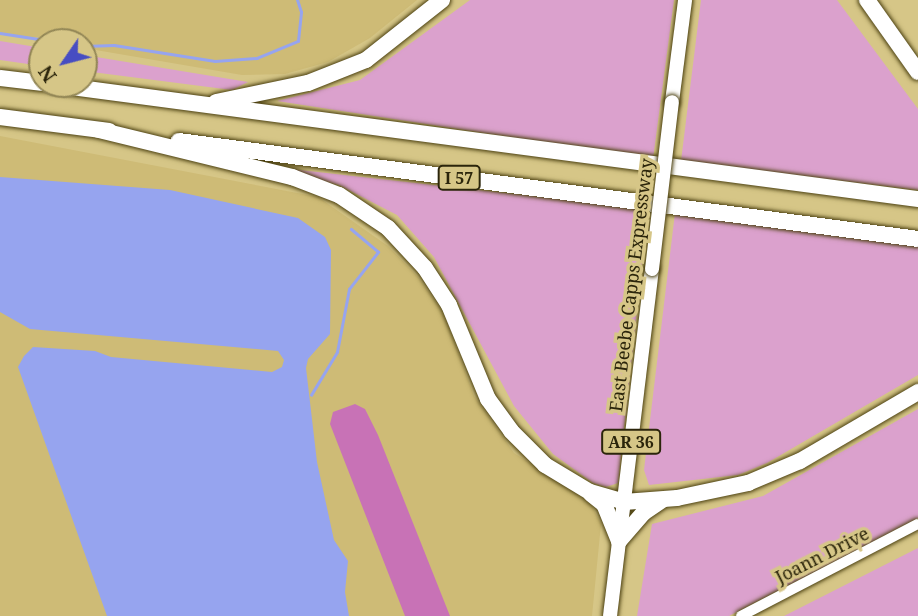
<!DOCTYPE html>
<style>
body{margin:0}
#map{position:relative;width:918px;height:616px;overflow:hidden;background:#d6c687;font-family:"Noto Serif",serif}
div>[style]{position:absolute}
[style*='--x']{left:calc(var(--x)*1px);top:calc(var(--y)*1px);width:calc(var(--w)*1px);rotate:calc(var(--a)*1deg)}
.built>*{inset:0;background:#cebb76}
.green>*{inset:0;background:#dba1cd}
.forest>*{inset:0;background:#c872b6}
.water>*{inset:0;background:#96a4ef}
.stream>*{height:2.5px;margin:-1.25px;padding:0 1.25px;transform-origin:1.25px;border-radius:1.25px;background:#96a4ef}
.roads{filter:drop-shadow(0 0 2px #4c4111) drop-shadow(0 0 2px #4c4111)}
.minor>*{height:10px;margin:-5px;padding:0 5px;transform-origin:5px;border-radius:5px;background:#fff}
.major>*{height:14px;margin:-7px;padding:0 7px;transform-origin:7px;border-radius:7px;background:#fff}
.highway>*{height:16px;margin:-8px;padding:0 8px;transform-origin:8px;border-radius:8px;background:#fff}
.bridges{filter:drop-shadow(0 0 2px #4c4111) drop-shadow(0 0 2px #4c4111)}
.major-bridge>*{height:14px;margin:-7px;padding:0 7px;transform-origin:7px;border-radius:7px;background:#fff}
span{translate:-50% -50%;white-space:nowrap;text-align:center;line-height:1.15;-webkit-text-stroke:7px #d6c687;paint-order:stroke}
.shield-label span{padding:2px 5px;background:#d6c687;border:2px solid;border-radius:5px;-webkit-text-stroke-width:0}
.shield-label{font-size:16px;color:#2b250b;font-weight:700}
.street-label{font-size:18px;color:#2b250b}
.north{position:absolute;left:28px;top:28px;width:70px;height:70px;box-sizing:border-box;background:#d6c687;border:2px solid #928655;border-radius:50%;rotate:235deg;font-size:19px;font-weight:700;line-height:28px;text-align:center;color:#2b250b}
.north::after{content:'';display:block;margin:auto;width:24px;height:32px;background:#474dc2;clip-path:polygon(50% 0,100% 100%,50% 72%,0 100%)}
</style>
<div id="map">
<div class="built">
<i style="clip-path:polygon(0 0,417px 0,370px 38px,328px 62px,285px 74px,242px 75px,84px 48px,84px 42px,0 34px)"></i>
<i style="clip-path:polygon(0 136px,318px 197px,388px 246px,418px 277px,444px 314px,474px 396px,514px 453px,590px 502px,601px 524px,592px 616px,0 616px)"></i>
</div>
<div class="green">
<i style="clip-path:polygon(470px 0,674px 0,653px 159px,277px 101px,360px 80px)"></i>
<i style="clip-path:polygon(701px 0,837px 0,918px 109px,918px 190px,681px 161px)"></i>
<i style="clip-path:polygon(0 41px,42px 48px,42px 66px,0 60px)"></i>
<i style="clip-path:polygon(84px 55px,248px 82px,232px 90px,84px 71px)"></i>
<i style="clip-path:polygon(255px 165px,648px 209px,618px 483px,606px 487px,593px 483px,553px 454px,514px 406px,434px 257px,397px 215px,339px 185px)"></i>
<i style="clip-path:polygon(675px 213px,918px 245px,918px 375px,767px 463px,738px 475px,649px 485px,644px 470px)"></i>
<i style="clip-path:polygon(918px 409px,918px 518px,729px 616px,637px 616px,652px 524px,763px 496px)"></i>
<i style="clip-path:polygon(918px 548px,918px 616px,784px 616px)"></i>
</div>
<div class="forest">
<i style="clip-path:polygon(355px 404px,365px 409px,378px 435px,450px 616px,405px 616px,330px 424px,333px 412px)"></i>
</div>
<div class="water">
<i style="clip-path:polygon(0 177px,170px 190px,298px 218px,325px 237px,331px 250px,330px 334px,308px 359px,306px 368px,317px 462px,334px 540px,348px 561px,345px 592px,349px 616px,107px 616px,18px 367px,24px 356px,33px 347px,95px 351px,111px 357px,272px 372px,282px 367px,284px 360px,278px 351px,30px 329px,0 312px)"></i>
</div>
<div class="stream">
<i style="--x:0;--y:33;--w:60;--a:8.7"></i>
<i style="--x:84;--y:46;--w:30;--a:-2"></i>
<i style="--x:114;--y:45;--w:102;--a:9"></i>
<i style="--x:215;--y:61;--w:42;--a:-4.1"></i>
<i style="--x:257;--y:58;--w:44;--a:-22.5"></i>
<i style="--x:298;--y:41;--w:29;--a:-84"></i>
<i style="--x:301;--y:12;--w:13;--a:-108"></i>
<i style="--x:311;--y:395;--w:50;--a:-58.8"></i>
<i style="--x:337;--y:352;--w:64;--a:-79.2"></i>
<i style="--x:349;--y:289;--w:47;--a:-51.9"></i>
<i style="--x:378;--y:252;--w:35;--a:-140"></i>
</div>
<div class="roads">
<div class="minor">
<i style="--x:741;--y:616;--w:199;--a:-27.5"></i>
</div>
<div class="major">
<i style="--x:672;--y:102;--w:103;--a:-82.7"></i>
<i style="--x:610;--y:616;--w:350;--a:-83.1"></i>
</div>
<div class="highway">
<i style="--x:867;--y:0;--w:88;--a:54.7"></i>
<i style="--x:0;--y:78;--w:42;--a:6.8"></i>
<i style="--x:49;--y:84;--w:877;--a:7.54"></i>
<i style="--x:216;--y:102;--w:94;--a:-11.7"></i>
<i style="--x:308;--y:83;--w:62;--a:-21.6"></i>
<i style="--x:366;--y:60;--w:97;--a:-38.3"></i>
<i style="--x:0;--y:117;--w:110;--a:7.3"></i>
<i style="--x:99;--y:130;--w:199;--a:13.7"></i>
<i style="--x:292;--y:177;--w:50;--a:21"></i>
<i style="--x:339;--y:195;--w:59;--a:34"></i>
<i style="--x:388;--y:228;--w:54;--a:47.2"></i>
<i style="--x:425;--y:268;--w:44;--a:57"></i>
<i style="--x:449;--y:305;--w:102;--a:67.5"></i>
<i style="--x:488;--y:399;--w:39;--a:54"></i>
<i style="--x:511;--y:431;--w:48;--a:45"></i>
<i style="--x:545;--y:465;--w:52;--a:31"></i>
<i style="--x:590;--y:492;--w:35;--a:16"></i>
<i style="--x:624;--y:502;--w:53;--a:-4.3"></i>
<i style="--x:677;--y:498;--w:73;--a:-11.9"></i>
<i style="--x:748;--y:483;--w:56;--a:-22.9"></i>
<i style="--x:800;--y:461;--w:137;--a:-30.3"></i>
<i style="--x:179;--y:141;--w:745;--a:7.55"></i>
<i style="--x:591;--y:494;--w:16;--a:38"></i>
<i style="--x:604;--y:504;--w:40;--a:68"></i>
<i style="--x:619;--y:541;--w:37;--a:-49"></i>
<i style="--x:643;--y:513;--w:23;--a:-34"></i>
</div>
</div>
<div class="bridges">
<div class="major-bridge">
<i style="--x:652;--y:269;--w:168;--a:-83.2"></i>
</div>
</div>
<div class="shield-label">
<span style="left:459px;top:178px">I 57</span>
<span style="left:631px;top:442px">AR 36</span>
</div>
<div class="street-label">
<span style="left:631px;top:285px;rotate:-83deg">East Beebe Capps Expressway</span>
<span style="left:822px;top:555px;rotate:-27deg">Joann Drive</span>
</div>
<div class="north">N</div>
</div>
